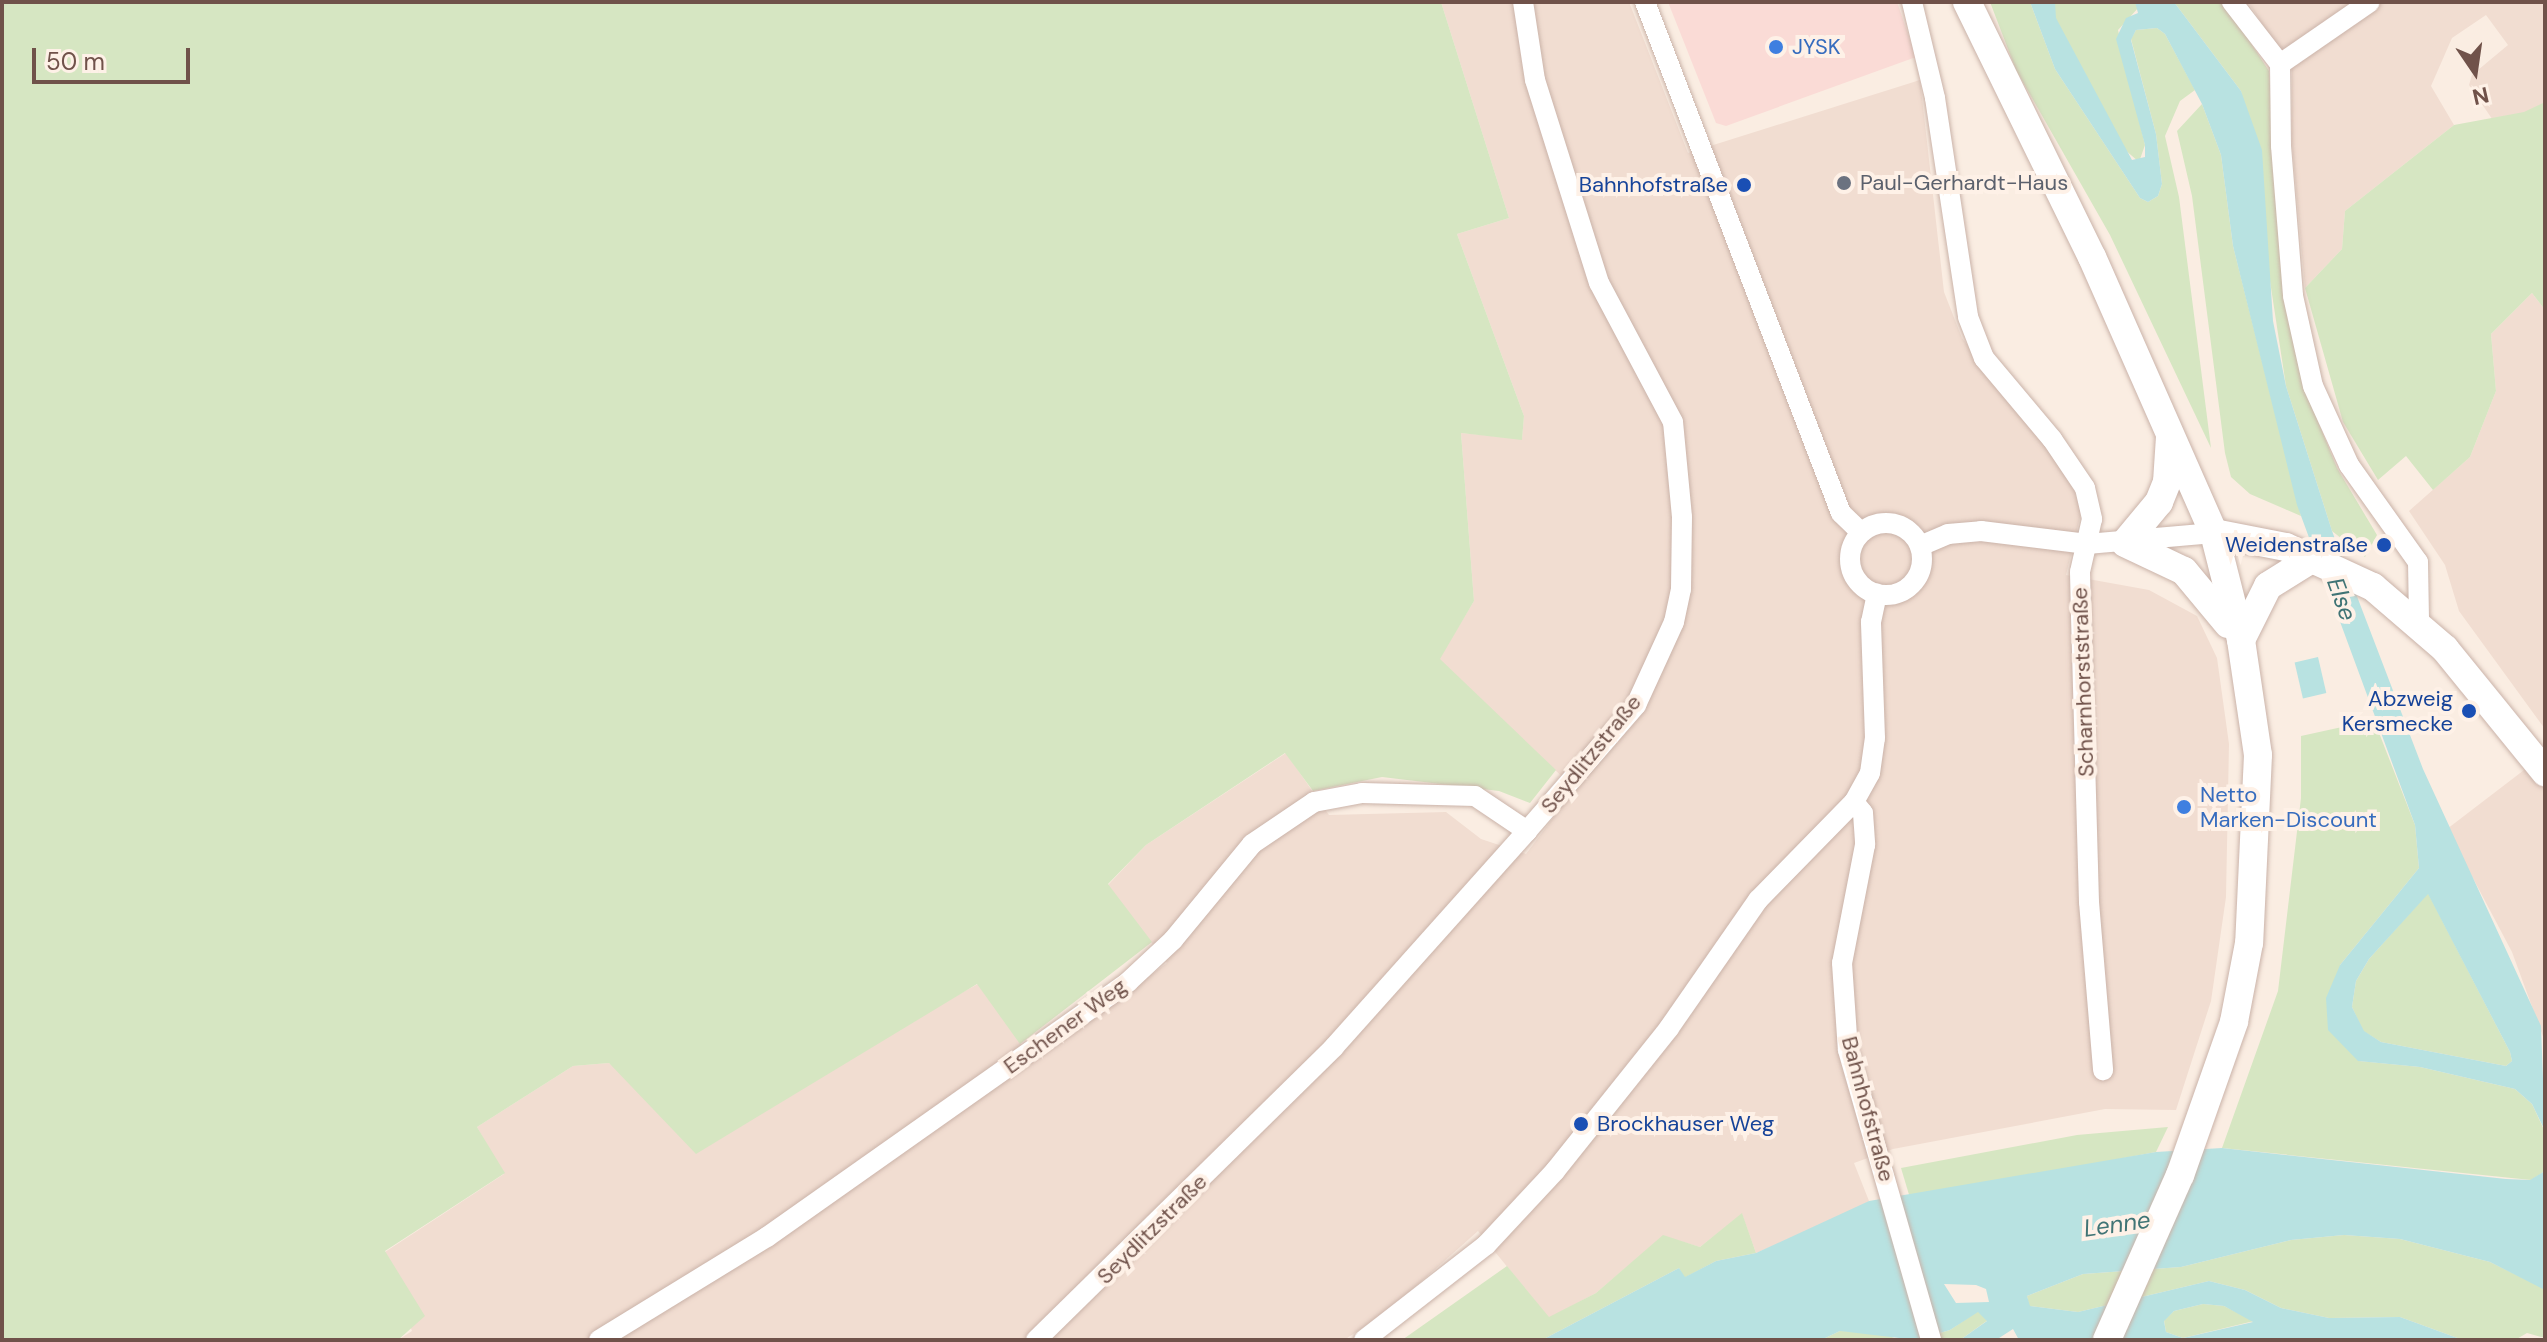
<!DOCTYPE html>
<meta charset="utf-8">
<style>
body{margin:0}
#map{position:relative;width:2547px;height:1342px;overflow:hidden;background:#faede2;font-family:"DM Sans",sans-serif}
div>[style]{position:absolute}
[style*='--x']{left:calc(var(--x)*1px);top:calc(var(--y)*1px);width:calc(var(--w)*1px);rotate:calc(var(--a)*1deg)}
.residential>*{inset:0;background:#f1ddd1}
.commercial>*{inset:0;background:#fadbd6}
.green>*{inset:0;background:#d6e6c2}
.water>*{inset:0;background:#b8e2e1;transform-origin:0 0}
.roads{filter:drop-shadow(0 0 2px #cab3a9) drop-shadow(0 0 2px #cab3a9)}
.street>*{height:20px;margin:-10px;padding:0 10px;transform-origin:10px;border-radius:10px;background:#fff}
.street>.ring{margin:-10px;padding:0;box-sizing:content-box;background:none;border:20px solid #fff;border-radius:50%}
.secondary>*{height:28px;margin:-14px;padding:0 14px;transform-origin:14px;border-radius:14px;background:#fff}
.dots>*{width:22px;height:22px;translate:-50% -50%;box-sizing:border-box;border:4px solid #fef1e7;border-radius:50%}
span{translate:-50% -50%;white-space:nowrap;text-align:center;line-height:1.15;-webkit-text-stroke:8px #fef1e7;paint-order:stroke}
.shop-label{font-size:22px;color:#366cbe}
.left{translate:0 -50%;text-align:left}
.worship-label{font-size:22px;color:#5b616d}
.transit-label{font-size:22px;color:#164399}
.right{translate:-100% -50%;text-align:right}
.street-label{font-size:22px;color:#70524a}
.water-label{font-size:24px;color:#407475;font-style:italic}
.frame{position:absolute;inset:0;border:4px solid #70524a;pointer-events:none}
.north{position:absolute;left:2435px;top:32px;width:80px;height:80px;-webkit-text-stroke:6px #fef1e7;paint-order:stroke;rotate:167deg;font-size:22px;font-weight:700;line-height:32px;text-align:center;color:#70524a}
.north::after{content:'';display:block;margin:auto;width:28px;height:36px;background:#70524a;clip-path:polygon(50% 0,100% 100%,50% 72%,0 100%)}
.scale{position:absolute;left:32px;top:48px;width:158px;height:36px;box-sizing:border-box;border:4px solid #70524a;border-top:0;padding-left:10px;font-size:24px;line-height:28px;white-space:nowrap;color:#70524a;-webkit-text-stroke:6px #fef1e7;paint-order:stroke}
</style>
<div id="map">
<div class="residential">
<i style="clip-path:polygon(1441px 2px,1629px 2px,1688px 153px,1920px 80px,1944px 292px,1962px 338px,2071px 479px,2081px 513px,2066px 575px,2149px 590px,2197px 616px,2217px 658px,2229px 744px,2226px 897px,2211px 1001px,2176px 1110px,2105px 1109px,1893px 1149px,1854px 1163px,1869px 1201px,1845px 1216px,1756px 1253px,1742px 1214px,1700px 1247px,1663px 1236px,1596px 1293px,1549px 1318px,1478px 1231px,1388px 1311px,1344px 1340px,398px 1340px,412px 1331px,385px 1252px,504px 1174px,477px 1127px,573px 1066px,609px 1063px,630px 1080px,924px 1013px,978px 984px,1034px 1062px,1167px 963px,1108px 885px,1146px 845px,1286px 753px,1329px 815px,1446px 812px,1481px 839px,1526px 854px,1575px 789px,1439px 659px,1474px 601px,1461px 433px,1522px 439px,1524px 416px,1457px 234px,1509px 218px)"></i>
<i style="clip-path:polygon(2248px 2px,2545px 2px,2545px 146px,2518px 157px,2469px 85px,2472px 75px,2508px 45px,2486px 15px,2452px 38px,2431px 86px,2454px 125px,2345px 211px,2342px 249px,2305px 288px,2292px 142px,2292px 70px)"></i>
<i style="clip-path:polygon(2532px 293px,2545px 310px,2545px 729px,2459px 611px,2445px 565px,2409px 511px,2470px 457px,2496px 391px,2491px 334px)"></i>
<i style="clip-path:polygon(2545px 754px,2545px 1042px,2512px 952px,2447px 829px)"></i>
</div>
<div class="commercial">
<i style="clip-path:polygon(1668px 2px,1897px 2px,1916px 57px,1726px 126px,1716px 123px)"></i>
</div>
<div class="green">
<i style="clip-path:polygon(2px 2px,1441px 2px,1509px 218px,1457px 234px,1524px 416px,1522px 440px,1461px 433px,1474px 601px,1440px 659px,1556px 770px,1530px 803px,1499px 791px,1382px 777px,1313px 791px,1285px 753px,1146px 845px,1108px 884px,1152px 942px,1020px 1044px,977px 984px,696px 1154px,609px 1063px,573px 1066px,477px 1127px,505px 1173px,385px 1251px,425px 1316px,398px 1340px,2px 1340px)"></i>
<i style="clip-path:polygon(1990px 2px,2030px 2px,2055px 69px,2140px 198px,2148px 202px,2158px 196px,2162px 184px,2156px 134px,2131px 39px,2136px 30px,2157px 28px,2165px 34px,2195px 90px,2180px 101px,2165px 136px,2179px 197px,2211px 448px,2110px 235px,2016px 70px)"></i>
<i style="clip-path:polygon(2055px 2px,2135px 2px,2139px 7px,2118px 30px,2145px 145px,2139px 162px,2124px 149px,2073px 52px,2055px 18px)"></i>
<i style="clip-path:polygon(2174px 2px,2224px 2px,2269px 71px,2285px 292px,2304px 387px,2337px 468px,2377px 535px,2365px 557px,2332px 531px,2286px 386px,2241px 91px)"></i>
<i style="clip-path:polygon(2545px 102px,2545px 310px,2532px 293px,2491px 334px,2496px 391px,2470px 457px,2433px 490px,2406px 456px,2378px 480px,2343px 422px,2305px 288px,2342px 249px,2345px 211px,2454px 125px,2524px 112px)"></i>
<i style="clip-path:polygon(2202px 104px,2221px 155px,2233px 246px,2301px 516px,2250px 494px,2231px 477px,2225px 453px,2192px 196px,2177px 131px)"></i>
<i style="clip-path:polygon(2374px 720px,2415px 825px,2419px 868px,2340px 965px,2359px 1061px,2420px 1067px,2515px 1089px,2532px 1104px,2545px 1132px,2545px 1171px,2531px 1180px,2222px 1148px,2278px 991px,2301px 798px,2301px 736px)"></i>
<i style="clip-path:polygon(2428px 893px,2510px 1052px,2512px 1061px,2506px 1066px,2381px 1042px,2363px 1031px,2352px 1007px,2356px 981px,2369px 959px)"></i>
<i style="clip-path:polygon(2168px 1127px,2156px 1152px,1910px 1198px,1901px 1168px,2077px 1135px)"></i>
<i style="clip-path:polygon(1742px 1213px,1756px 1253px,1716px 1261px,1684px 1278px,1679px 1268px,1542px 1340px,1402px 1340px,1507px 1266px,1549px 1317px,1596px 1293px,1663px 1235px,1700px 1247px)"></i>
<i style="clip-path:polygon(2344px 1235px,2400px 1239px,2490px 1262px,2543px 1288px,2545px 1338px,2527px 1333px,2515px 1340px,2463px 1340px,2400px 1317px,2329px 1318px,2281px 1308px,2245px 1290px,2209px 1281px,2078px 1312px,2029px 1306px,2027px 1296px,2083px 1274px,2181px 1267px,2291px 1240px)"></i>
<i style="clip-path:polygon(2203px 1304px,2224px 1306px,2254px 1321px,2183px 1338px,2166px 1332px,2164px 1320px,2174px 1311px)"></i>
<i style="clip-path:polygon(1978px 1311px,1988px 1320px,1960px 1340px,1916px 1340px,1950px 1330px)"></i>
<i style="clip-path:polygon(1840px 1331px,1880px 1332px,1899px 1340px,1821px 1340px)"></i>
</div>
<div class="water">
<i style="clip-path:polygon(evenodd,2030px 2px,2055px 2px,2056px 18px,2132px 160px,2145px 157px,2145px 145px,2116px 39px,2126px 18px,2138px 13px,2135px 2px,2174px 2px,2241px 91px,2262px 150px,2273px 321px,2286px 386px,2332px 531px,2423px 769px,2541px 1026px,2545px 1131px,2532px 1104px,2515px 1089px,2420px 1067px,2358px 1061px,2328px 1030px,2326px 998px,2340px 965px,2419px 868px,2415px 825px,2297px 505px,2233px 246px,2221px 155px,2202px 104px,2165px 34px,2157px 28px,2136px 30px,2131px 40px,2156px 134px,2162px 184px,2158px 196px,2148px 202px,2140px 198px,2055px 69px,2030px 2px,2428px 894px,2510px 1052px,2512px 1061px,2506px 1066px,2381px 1042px,2364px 1031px,2352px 1007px,2356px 981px,2369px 959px,2428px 894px)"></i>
<i style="left:2318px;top:657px;width:37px;height:24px;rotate:77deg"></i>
<i style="clip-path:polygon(evenodd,2222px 1148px,2506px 1179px,2530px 1180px,2545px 1171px,2545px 1290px,2490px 1262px,2400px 1239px,2344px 1235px,2291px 1240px,2181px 1267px,2083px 1274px,2027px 1296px,2030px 1306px,2078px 1312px,2209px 1281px,2245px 1290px,2281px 1308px,2329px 1318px,2400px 1317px,2463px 1340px,2019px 1340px,2013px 1329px,1996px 1340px,1960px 1340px,1987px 1321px,1978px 1312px,1950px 1330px,1916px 1340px,1840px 1331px,1821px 1340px,1542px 1340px,1679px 1268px,1685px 1277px,1716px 1261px,1756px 1253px,1869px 1201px,2156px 1152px,2222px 1148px,1944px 1284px,1976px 1285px,1986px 1289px,1989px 1302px,1956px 1303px,1944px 1284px,2222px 1148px,2203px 1304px,2224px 1306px,2253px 1322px,2183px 1338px,2166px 1332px,2164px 1321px,2174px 1311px,2203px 1304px)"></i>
</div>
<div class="roads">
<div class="street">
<i style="--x:1645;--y:2;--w:547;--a:69.02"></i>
<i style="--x:1841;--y:513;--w:28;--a:44"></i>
<i style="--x:1912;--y:2;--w:99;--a:76.5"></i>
<i style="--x:1935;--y:98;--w:221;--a:81.4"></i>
<i style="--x:1968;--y:317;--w:44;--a:68.7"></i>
<i style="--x:1984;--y:358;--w:106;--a:50"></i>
<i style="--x:2052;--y:439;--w:59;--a:56"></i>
<i style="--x:2085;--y:488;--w:32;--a:77"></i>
<i style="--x:2092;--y:519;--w:54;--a:102.8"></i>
<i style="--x:2080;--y:572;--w:44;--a:88.7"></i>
<i style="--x:2081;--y:616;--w:286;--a:88.4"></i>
<i style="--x:2089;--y:902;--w:169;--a:85.2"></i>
<i style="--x:2232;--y:2;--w:78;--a:52.3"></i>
<i style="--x:2280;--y:64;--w:82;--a:89.3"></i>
<i style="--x:2281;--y:146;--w:150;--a:85.4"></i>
<i style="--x:2293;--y:296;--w:92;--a:77.5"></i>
<i style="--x:2313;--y:386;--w:87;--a:65.5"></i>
<i style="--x:2349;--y:465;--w:119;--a:54.6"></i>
<i style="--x:2418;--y:562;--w:60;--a:89"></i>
<i style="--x:2280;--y:64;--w:109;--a:-34.6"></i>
<i class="ring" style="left:1850px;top:523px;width:52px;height:52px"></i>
<i style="--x:1920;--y:546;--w:30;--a:-23"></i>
<i style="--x:1948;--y:534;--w:33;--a:-5"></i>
<i style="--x:1981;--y:531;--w:107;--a:7"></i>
<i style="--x:2087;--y:544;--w:127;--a:-5"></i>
<i style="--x:1854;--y:802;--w:14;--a:51"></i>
<i style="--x:1863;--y:813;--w:32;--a:86"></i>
<i style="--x:1865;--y:845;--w:120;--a:101"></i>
<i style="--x:1842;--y:963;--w:87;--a:86.1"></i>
<i style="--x:1848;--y:1050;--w:302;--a:74"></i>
<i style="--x:599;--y:1340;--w:197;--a:-31.5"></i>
<i style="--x:767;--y:1237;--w:442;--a:-35.2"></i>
<i style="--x:1128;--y:982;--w:62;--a:-43"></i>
<i style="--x:1173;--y:940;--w:124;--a:-50.5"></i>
<i style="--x:1252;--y:844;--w:75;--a:-34.1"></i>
<i style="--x:1314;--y:802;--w:49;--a:-10.6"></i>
<i style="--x:1362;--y:793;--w:113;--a:1.5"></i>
<i style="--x:1475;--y:796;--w:63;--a:33.9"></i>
<i style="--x:1036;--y:1340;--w:418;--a:-44.5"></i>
<i style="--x:1334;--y:1047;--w:290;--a:-48.2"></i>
<i style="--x:1527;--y:831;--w:167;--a:-49.1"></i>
<i style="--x:1636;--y:705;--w:91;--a:-65.4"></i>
<i style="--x:1674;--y:622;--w:34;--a:-78"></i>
<i style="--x:1681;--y:589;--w:72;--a:-89.2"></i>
<i style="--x:1682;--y:517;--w:95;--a:-95.4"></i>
<i style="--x:1673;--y:422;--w:157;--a:-118"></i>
<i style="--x:1599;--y:283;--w:213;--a:-107.5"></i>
<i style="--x:1535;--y:80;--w:79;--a:-98.7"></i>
<i style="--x:1364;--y:1340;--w:155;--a:-37.9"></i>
<i style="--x:1486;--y:1245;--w:101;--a:-47"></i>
<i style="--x:1555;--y:1171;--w:183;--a:-51.4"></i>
<i style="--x:1669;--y:1028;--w:156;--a:-55.2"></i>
<i style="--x:1758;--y:900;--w:137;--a:-45.6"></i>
<i style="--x:1854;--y:802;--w:33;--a:-61"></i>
<i style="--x:1870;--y:773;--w:35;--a:-82"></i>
<i style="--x:1875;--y:738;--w:116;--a:-92"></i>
<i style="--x:1871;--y:622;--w:29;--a:-78"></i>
</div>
<div class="secondary">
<i style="--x:1967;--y:2;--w:284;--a:63.9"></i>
<i style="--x:2092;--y:257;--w:302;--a:66.2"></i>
<i style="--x:2214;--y:533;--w:110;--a:75.8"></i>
<i style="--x:2241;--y:640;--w:116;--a:81.6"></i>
<i style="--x:2258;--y:755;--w:188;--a:92.7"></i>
<i style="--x:2249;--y:943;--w:80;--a:100.8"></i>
<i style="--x:2234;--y:1022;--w:162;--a:109.4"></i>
<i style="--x:2180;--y:1175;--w:180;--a:113.9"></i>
<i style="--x:2170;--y:437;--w:45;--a:93.8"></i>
<i style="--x:2167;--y:482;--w:22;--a:112"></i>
<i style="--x:2159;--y:502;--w:53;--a:129.7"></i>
<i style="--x:2125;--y:543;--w:65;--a:25.4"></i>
<i style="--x:2184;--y:571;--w:69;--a:50.3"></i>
<i style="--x:2214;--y:533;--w:73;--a:11"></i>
<i style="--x:2286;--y:547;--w:96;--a:24.7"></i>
<i style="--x:2373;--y:587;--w:95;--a:40.7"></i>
<i style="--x:2445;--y:649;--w:159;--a:50.9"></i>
<i style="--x:2241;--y:640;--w:60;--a:-63.4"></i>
<i style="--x:2268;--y:586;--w:53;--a:-31.9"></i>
</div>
</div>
<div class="dots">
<i style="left:1776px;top:47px;background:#3f7fe0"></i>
<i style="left:1844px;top:183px;background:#6b7280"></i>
<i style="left:1744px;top:185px;background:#1a4fb4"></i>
<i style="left:2384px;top:545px;background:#1a4fb4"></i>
<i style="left:2469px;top:711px;background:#1a4fb4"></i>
<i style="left:2184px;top:807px;background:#3f7fe0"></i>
<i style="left:1581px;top:1124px;background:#1a4fb4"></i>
</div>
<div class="shop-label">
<span class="left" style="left:1792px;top:47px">JYSK</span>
<span class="left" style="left:2200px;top:807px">Netto<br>Marken-Discount</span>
</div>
<div class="worship-label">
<span class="left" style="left:1860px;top:183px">Paul-Gerhardt-Haus</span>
</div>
<div class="transit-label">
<span class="right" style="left:1728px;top:185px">Bahnhofstraße</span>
<span class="right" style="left:2368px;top:545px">Weidenstraße</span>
<span class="right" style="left:2453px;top:711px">Abzweig<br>Kersmecke</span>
<span class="left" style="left:1597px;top:1124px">Brockhauser Weg</span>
</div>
<div class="street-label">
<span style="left:2083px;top:682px;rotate:-92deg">Scharnhorststraße</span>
<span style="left:1591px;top:754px;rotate:-51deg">Seydlitzstraße</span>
<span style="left:1065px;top:1026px;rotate:-36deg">Eschener Weg</span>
<span style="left:1868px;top:1109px;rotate:75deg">Bahnhofstraße</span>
<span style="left:1152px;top:1229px;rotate:-45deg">Seydlitzstraße</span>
</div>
<div class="water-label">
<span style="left:2342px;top:599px;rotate:70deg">Else</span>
<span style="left:2117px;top:1224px;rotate:-8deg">Lenne</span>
</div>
<div class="frame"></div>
<div class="north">N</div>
<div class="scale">50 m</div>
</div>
